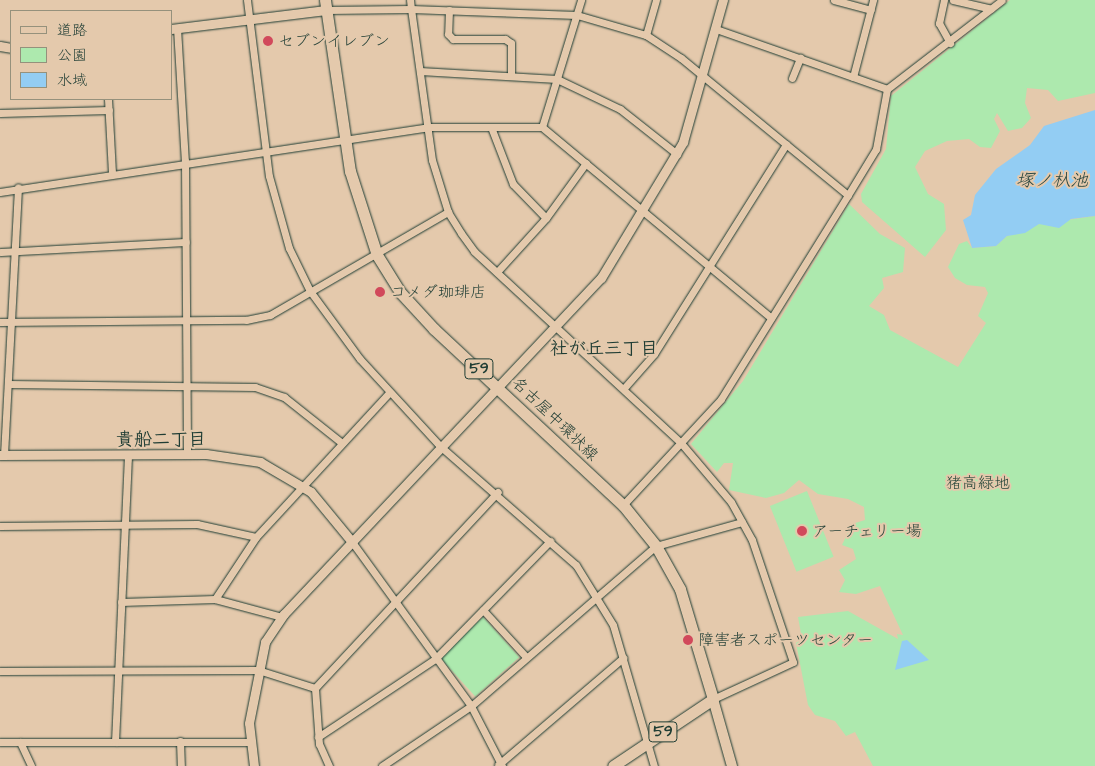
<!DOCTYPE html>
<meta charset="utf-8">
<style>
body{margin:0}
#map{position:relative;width:1095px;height:766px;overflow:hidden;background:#e4c9ac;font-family:"Architects Daughter","Klee One",sans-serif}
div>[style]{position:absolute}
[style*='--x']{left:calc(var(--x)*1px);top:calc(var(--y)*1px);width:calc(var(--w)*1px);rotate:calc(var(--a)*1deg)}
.green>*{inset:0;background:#ade9ae;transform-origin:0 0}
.water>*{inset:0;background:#93cdf3}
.roads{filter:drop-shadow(0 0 1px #1f3d34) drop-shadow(0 0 1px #1f3d34)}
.minor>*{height:7px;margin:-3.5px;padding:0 3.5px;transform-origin:3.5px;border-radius:3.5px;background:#e4c9ac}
.tertiary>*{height:9px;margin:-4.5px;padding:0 4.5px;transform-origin:4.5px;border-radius:4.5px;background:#e4c9ac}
.secondary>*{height:10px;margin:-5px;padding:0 5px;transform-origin:5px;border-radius:5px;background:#e4c9ac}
.primary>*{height:11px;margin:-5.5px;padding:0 5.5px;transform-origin:5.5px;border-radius:5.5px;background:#e4c9ac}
.dots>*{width:14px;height:14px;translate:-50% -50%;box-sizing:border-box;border:2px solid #e4c9ac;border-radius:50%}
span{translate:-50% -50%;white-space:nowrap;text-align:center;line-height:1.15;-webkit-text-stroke:4px #e4c9ac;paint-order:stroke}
.shield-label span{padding:1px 4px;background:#e4c9ac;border:1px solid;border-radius:4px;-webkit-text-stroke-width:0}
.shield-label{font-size:15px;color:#1f3d34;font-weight:700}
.poi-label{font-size:16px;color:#1f3d34}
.left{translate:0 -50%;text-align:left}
.street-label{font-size:16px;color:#1f3d34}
.park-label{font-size:16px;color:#26463a}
.water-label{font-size:18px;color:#25443e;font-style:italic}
.neighbourhood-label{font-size:18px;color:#1f3d34;font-weight:700}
.legend{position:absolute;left:10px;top:10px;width:162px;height:90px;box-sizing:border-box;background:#e4c9ac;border:1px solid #95917c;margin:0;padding:6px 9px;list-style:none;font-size:15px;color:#1f3d34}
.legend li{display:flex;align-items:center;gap:10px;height:25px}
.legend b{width:25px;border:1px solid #95917c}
</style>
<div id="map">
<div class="green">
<i style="clip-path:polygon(1010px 0,1095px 0,1095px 93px,1058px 101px,1048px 90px,1027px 88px,1025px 103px,1031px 118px,1022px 128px,1008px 131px,997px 113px,994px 119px,1000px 131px,991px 148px,980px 147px,969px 139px,947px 141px,925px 151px,915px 167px,928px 194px,944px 204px,946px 230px,925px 257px,862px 202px,861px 194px,886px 149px,891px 96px)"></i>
<i style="clip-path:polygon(849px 204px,880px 234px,905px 248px,903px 272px,882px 278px,884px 288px,869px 306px,884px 315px,890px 330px,958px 367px,986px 323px,978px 316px,988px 293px,985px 287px,967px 285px,955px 278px,948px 267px,959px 244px,967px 241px,972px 248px,996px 246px,1007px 236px,1039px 224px,1095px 216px,1095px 766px,873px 766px,855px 732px,846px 736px,835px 721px,815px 715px,808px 705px,796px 643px,802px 639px,798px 617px,848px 611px,898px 639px,897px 634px,903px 635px,880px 586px,856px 594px,839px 592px,845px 580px,839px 570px,856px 559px,853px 549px,842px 545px,852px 524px,865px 520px,864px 507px,848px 499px,818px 494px,799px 480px,784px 493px,766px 498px,729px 490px,733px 463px,724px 463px,717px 472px,691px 444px,743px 381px)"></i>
<i style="left:807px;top:491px;width:71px;height:40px;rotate:68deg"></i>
<i style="left:483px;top:617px;width:54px;height:59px;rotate:48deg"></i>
</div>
<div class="water">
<i style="clip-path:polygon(1095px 110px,1095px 216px,1071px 219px,1059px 228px,1039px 224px,1025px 233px,1007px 236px,996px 246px,972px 248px,963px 220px,971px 215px,975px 195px,996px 169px,1030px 145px,1044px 126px)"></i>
<i style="clip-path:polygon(907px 640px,929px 660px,895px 670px,902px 641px)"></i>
</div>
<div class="roads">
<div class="minor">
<i style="--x:247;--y:0;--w:177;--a:82.9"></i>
<i style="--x:269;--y:176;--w:75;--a:74.5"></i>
<i style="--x:289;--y:248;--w:48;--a:64"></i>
<i style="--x:310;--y:291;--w:84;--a:53.7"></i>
<i style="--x:360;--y:359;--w:120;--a:47.4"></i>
<i style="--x:441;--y:447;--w:179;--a:41.2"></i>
<i style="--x:576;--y:565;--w:70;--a:58.3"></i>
<i style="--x:613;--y:625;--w:147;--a:73.8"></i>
<i style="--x:834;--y:0;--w:38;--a:15"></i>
<i style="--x:944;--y:0;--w:24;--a:102"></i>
<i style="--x:939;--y:23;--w:23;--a:61"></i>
<i style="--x:953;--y:0;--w:39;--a:13"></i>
<i style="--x:326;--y:10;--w:85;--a:-0.7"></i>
<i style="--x:411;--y:9;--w:9;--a:-96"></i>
<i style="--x:449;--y:10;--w:24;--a:92"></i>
<i style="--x:448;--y:34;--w:7;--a:45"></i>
<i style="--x:453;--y:39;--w:52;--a:0"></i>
<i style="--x:505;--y:39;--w:7;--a:34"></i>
<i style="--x:511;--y:43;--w:33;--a:90"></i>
<i style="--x:177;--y:28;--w:133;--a:86.6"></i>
<i style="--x:185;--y:161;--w:293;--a:89.6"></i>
<i style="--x:716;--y:29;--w:181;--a:19.3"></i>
<i style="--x:646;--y:35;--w:36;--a:-74"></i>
<i style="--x:420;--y:71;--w:137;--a:3.3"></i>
<i style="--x:557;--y:79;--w:70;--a:25.5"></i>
<i style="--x:620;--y:109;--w:73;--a:38.3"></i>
<i style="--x:853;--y:77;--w:80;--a:-75.4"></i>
<i style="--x:792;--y:78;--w:22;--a:-68"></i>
<i style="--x:108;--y:99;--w:73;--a:86.9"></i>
<i style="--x:0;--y:113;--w:109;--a:-1.6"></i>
<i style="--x:491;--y:127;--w:61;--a:68.9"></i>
<i style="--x:513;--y:184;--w:47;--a:45.9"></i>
<i style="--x:542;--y:127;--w:133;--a:-72.9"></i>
<i style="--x:0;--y:192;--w:433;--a:-8.6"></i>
<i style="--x:428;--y:127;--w:114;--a:0"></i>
<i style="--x:542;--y:127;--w:298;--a:39.8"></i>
<i style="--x:0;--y:252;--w:186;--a:-3.1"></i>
<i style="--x:497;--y:272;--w:73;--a:-47.8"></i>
<i style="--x:546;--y:218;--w:68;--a:-54"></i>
<i style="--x:0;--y:322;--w:246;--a:-0.5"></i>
<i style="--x:246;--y:320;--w:25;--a:-12"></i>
<i style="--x:270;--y:315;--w:206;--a:-30.1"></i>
<i style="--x:8;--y:384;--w:247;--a:0.7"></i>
<i style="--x:255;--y:387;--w:31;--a:19"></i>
<i style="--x:284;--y:397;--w:74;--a:38.4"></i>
<i style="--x:625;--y:387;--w:44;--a:-48.7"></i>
<i style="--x:654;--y:354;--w:248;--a:-57.8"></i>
<i style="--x:4;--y:455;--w:268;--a:-87"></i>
<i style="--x:623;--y:505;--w:144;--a:-47.2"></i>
<i style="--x:721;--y:399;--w:240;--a:-58.1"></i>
<i style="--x:0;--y:526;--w:197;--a:-0.6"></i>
<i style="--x:197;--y:524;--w:60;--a:12.4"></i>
<i style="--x:352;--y:542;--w:203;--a:54"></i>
<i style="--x:471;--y:706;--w:68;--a:62.7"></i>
<i style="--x:215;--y:599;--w:74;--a:-56.5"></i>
<i style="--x:256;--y:537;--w:197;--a:-47.3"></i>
<i style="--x:121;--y:602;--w:94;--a:-1.8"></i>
<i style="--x:215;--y:599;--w:69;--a:15"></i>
<i style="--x:483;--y:610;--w:64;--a:47.5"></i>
<i style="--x:0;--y:671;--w:258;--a:-0.2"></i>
<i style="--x:258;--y:670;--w:60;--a:17.5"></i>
<i style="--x:713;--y:699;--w:88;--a:-24.8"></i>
<i style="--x:793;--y:662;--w:129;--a:-108.6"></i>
<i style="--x:752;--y:540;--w:43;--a:-118.9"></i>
<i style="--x:731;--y:502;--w:77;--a:-130.3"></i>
<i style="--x:681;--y:443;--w:282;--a:-137.2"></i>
<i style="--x:474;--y:251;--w:22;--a:-126"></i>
<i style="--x:461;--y:233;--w:25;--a:-122"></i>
<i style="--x:448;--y:212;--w:54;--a:-107.1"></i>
<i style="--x:432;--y:160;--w:152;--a:-97.9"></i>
<i style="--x:411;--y:9;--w:166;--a:2.1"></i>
<i style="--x:577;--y:15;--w:72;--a:16.2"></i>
<i style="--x:646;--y:35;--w:42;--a:33.3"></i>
<i style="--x:681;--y:58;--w:216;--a:39.4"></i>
<i style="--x:848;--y:195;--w:54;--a:-58.7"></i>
<i style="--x:876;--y:149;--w:61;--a:-79.6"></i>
<i style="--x:887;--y:89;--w:145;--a:-37.7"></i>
<i style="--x:318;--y:737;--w:141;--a:-33.7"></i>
<i style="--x:435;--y:659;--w:165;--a:-45.7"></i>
<i style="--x:180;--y:741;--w:25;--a:88"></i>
<i style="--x:0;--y:742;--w:250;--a:0"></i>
<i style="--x:20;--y:742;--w:26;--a:65"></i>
<i style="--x:115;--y:742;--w:288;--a:-87.4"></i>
<i style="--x:498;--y:765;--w:165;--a:-40.6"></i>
<i style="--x:329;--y:766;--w:24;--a:-114"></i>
<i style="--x:319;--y:744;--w:56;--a:-94.1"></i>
<i style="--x:315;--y:688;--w:268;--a:-47"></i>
<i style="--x:382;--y:766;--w:107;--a:-34"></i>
<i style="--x:471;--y:706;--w:245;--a:-40.9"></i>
<i style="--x:656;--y:546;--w:89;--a:-15.6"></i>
</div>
<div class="tertiary">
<i style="--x:171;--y:29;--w:156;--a:-7"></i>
<i style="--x:0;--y:46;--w:11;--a:10"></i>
<i style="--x:0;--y:455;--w:206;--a:-0.3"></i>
<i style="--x:206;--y:454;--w:55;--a:8.4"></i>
<i style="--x:260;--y:462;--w:59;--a:30.5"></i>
<i style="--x:311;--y:492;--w:65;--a:50.6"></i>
<i style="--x:254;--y:766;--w:43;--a:-96.6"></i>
<i style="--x:249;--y:723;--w:83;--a:-78.8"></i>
<i style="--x:265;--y:642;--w:34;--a:-56"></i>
<i style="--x:284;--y:614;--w:462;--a:-46.7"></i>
<i style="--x:601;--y:278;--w:159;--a:-58.9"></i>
<i style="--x:683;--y:142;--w:148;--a:-74.3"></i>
</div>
<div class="secondary">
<i style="--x:713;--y:699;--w:70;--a:74.2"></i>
</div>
<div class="primary">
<i style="--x:325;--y:0;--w:173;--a:81.7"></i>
<i style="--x:350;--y:171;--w:88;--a:72.2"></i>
<i style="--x:377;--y:255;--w:44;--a:58.1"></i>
<i style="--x:400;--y:292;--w:50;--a:47.4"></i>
<i style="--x:434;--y:329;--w:258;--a:43"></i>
<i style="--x:623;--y:505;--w:53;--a:51.2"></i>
<i style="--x:656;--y:546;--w:49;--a:60.8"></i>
<i style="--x:680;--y:589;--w:115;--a:73.3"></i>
<i style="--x:713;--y:699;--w:120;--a:146.2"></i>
</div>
</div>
<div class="dots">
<i style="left:268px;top:41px;background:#d1495b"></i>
<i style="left:380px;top:292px;background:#d1495b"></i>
<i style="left:802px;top:531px;background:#d1495b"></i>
<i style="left:688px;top:640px;background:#d1495b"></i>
</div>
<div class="shield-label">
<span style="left:479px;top:369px">59</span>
<span style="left:663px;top:732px">59</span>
</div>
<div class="poi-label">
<span class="left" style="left:278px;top:41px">セブンイレブン</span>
<span class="left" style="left:390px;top:292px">コメダ珈琲店</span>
<span class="left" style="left:812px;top:531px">アーチェリー場</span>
<span class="left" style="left:698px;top:640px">障害者スポーツセンター</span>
</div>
<div class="street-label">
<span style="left:555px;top:419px;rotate:44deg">名古屋中環状線</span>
</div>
<div class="park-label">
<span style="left:978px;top:483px">猪高緑地</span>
</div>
<div class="water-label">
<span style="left:1052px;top:181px">塚ノ杁池</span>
</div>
<div class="neighbourhood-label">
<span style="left:604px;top:349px">社が丘三丁目</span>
<span style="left:161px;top:440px">貴船二丁目</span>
</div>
<ul class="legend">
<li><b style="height:6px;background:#e4c9ac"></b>道路</li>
<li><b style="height:14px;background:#ade9ae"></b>公園</li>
<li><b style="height:14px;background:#93cdf3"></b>水域</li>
</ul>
</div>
